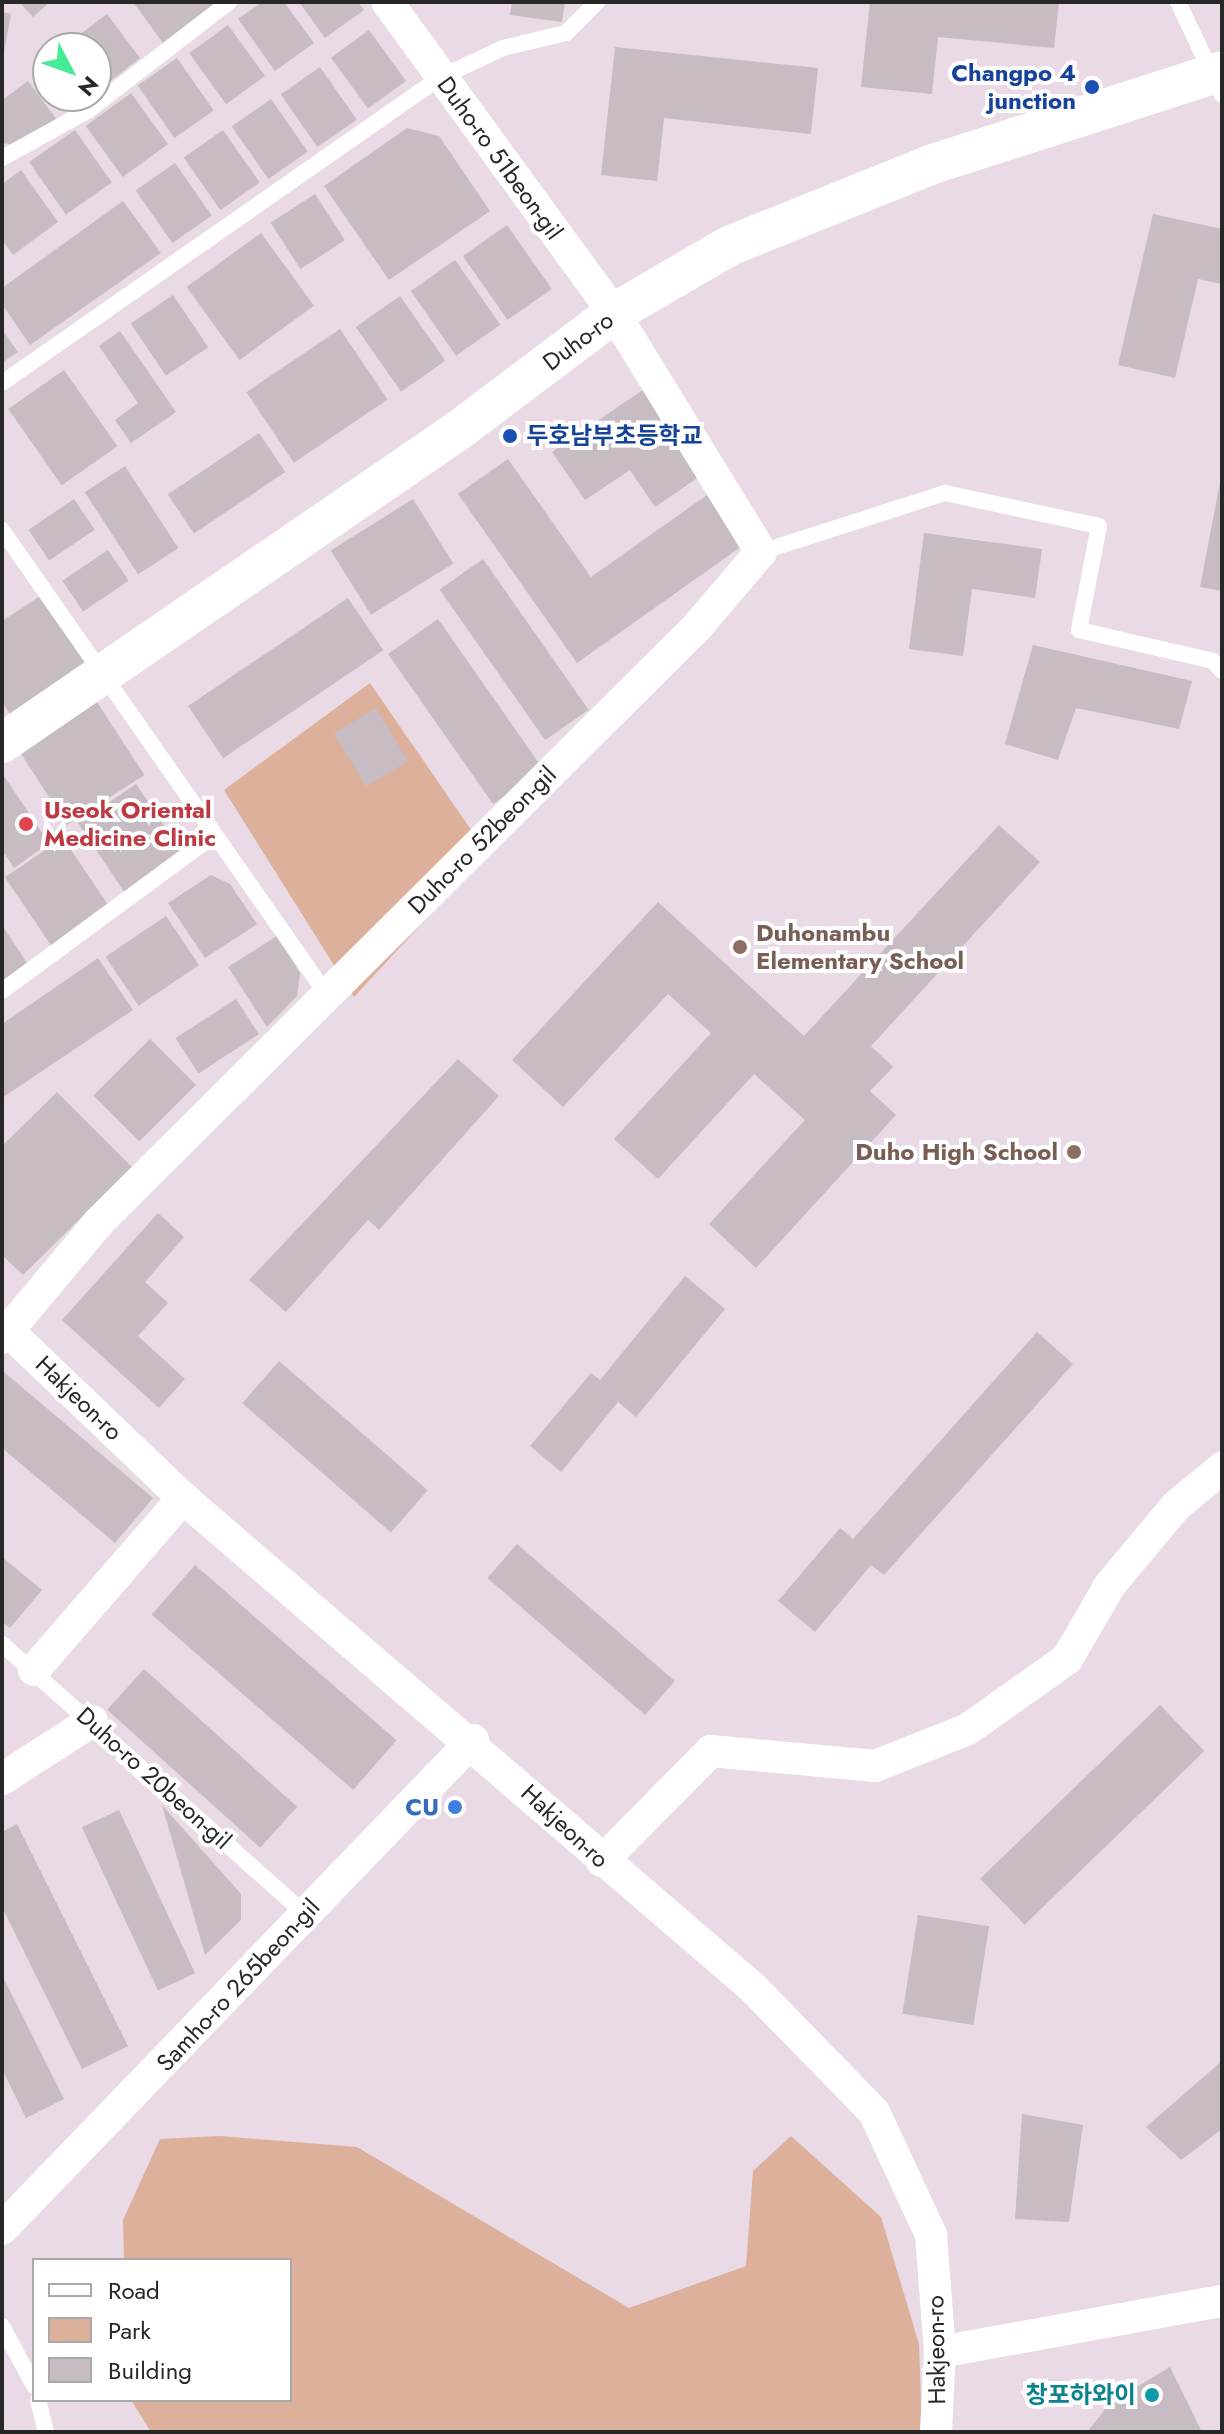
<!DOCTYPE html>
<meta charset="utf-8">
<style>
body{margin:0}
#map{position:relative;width:1224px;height:2434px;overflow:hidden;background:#e9dae5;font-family:Jost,"Noto Sans KR",sans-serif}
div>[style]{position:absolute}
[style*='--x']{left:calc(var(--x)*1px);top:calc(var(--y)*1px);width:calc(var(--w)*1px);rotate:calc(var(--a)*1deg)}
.green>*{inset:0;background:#dcb09a}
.building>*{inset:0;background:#c7bcc3;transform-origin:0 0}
.service>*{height:16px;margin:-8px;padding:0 8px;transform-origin:8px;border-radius:8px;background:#fff}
.minor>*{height:32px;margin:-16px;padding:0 16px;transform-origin:16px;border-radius:16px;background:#fff}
.tertiary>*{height:40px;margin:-20px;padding:0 20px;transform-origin:20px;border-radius:20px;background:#fff}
.dots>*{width:22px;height:22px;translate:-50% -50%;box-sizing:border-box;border:4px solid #fff;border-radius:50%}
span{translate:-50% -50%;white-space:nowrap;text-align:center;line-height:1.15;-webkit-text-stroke:8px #fff;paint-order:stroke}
.transit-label{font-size:24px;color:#164399;font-weight:700}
.right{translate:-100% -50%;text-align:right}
.left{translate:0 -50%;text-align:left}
.street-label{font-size:24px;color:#272727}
.health-label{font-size:24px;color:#be3a42;font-weight:700}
.education-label{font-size:24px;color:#785e54;font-weight:700}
.shop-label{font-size:24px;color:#366cbe;font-weight:700}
.culture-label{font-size:24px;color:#0d838f;font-weight:700}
.frame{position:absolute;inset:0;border:4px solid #272727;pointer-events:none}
.legend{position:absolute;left:32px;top:2258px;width:260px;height:144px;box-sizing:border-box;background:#fff;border:2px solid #a9a9a9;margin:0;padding:10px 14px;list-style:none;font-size:24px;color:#272727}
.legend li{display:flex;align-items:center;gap:16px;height:40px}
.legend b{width:40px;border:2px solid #a9a9a9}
.north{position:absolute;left:32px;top:32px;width:80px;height:80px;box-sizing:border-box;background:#fff;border:2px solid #a9a9a9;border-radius:50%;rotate:131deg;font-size:22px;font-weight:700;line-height:32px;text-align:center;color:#272727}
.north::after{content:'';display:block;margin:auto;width:28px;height:36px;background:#45eb96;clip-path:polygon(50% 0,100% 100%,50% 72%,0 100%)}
</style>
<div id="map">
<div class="green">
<i style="clip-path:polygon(370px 683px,487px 853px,354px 997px,224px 790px)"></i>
<i style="clip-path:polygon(220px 2136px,357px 2147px,629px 2308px,746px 2266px,753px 2171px,791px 2136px,881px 2217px,919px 2344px,922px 2432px,151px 2432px,131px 2400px,290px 2400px,290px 2260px,124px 2260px,123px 2220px,160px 2139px)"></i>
</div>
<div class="building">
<i style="clip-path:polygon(19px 2px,50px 2px,33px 17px)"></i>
<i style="clip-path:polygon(133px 2px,219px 2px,163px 43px)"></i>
<i style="clip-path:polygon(262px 2px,284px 2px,314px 43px,275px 71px,238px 19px)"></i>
<i style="clip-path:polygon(299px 2px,358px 2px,364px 10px,325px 38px)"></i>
<i style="clip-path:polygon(512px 2px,565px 2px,562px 22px,510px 15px)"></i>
<i style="clip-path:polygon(870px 2px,1059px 2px,1054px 48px,938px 37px,932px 94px,861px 87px)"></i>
<i style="clip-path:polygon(2px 12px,11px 14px,4px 52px,2px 52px)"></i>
<i style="clip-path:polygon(107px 14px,140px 58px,96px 92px,96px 48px,62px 48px)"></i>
<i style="left:228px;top:25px;width:63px;height:48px;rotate:54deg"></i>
<i style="left:369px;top:30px;width:63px;height:47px;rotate:54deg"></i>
<i style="clip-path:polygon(615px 47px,818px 68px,811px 134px,664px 118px,657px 181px,601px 175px)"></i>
<i style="left:177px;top:58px;width:64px;height:48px;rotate:55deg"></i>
<i style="left:320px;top:67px;width:64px;height:48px;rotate:55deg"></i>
<i style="clip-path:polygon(28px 81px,57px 120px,22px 146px,2px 143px,2px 100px)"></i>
<i style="left:131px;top:93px;width:63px;height:56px;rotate:54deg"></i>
<i style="clip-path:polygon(65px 96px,91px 96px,74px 108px)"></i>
<i style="left:271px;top:99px;width:64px;height:48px;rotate:55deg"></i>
<i style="clip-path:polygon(407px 128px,439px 136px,490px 211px,389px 280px,324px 186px)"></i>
<i style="left:75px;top:130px;width:64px;height:56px;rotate:55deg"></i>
<i style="left:223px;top:130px;width:64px;height:48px;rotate:55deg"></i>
<i style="left:175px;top:163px;width:64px;height:48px;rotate:55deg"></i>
<i style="clip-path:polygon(21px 170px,58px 222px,13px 255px,2px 240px,2px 184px)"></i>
<i style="left:315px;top:194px;width:55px;height:53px;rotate:57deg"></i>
<i style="clip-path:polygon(123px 201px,161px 253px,30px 345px,2px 304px,2px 288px)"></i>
<i style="clip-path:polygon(1153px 214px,1222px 229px,1222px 284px,1198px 279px,1175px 378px,1118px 365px)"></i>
<i style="left:507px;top:225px;width:78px;height:54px;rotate:55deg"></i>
<i style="left:261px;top:233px;width:90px;height:92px;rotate:54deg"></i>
<i style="left:455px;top:260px;width:79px;height:54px;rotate:55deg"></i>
<i style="left:173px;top:295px;width:63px;height:51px;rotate:56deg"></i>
<i style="left:400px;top:296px;width:79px;height:54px;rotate:55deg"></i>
<i style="clip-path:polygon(2px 329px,18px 352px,2px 363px)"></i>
<i style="left:340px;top:329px;width:85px;height:113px;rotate:56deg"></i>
<i style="clip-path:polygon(120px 331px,176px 412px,131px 443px,115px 420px,138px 403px,99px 346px)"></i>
<i style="left:64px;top:370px;width:93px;height:68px;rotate:55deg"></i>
<i style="clip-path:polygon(650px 385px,709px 470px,655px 507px,630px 470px,585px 500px,552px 452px)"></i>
<i style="left:259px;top:433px;width:47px;height:110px;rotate:56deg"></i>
<i style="clip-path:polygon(508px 459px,591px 577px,707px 495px,742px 546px,577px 663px,458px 494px)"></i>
<i style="left:125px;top:466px;width:98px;height:48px;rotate:57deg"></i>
<i style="clip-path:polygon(1222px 472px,1222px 591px,1200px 587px)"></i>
<i style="left:74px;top:499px;width:37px;height:55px;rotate:56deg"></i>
<i style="left:413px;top:499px;width:76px;height:97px;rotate:58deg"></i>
<i style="clip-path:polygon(924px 533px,1042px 549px,1035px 598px,972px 589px,963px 656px,909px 649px)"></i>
<i style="left:108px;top:550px;width:37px;height:55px;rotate:56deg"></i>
<i style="left:483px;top:559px;width:184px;height:53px;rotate:55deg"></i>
<i style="clip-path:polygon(42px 595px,89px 667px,13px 718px,2px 702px,2px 621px)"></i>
<i style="left:348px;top:598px;width:63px;height:193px;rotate:56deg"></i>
<i style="left:438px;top:619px;width:183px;height:61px;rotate:55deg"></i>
<i style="clip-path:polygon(1033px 645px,1192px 681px,1179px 729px,1076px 708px,1058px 760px,1005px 744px)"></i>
<i style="left:97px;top:702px;width:87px;height:92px;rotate:57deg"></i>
<i style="left:376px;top:708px;width:62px;height:49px;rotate:59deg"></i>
<i style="clip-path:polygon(2px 773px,49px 843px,14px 868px,2px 850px)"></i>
<i style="left:136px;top:784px;width:85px;height:70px;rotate:56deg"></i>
<i style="clip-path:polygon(999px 825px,1040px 862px,871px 1046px,893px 1067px,870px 1091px,896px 1115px,756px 1268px,709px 1224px,805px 1120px,754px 1074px,658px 1179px,614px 1139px,711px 1033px,668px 994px,563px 1107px,512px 1060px,658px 902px,804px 1036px)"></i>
<i style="left:63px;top:838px;width:85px;height:70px;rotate:56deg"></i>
<i style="clip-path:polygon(211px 875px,230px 884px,257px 924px,205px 958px,168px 903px)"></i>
<i style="left:166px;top:916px;width:59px;height:73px;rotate:56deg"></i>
<i style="clip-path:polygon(2px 925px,29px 966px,2px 984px)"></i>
<i style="clip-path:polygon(277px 936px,300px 973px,297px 996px,267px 1027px,228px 967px)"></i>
<i style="clip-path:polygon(98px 958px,133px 1010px,2px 1098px,2px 1024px)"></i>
<i style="left:236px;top:999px;width:42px;height:72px;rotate:57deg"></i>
<i style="left:150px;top:1039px;width:65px;height:80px;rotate:45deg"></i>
<i style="clip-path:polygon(458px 1059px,499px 1096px,379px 1230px,368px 1220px,286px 1312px,249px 1280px)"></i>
<i style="clip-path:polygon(57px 1092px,132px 1167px,23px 1275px,2px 1255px,2px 1146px)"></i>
<i style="clip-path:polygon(158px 1213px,184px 1237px,145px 1282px,168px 1303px,138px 1336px,185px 1379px,159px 1408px,62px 1320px)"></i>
<i style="clip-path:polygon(685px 1276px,725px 1309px,636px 1417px,618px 1402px,561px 1472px,530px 1446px,591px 1373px,600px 1380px)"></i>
<i style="clip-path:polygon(1037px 1332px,1073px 1364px,884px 1575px,871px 1565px,815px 1632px,778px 1601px,840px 1528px,853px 1539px)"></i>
<i style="left:279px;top:1361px;width:197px;height:56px;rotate:41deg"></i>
<i style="clip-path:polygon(4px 1372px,153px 1498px,115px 1543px,2px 1448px)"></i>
<i style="left:517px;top:1544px;width:209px;height:45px;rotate:41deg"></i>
<i style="clip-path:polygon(2px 1557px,42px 1590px,10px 1628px,2px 1622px)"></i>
<i style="left:195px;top:1565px;width:267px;height:66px;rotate:41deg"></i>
<i style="left:144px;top:1669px;width:206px;height:55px;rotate:42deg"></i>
<i style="left:1160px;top:1705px;width:64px;height:250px;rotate:46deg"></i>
<i style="clip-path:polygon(162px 1805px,241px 1894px,241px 1920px,205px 1955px)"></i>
<i style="left:119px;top:1810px;width:180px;height:41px;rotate:65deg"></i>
<i style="clip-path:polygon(17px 1824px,128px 2046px,82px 2069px,2px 1907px,2px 1832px)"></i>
<i style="left:918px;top:1915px;width:72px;height:100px;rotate:9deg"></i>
<i style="clip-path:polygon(2px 1975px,64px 2099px,26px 2118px,2px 2069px)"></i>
<i style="clip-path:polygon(1222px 2061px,1222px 2129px,1181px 2160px,1146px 2127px)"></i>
<i style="clip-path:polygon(1022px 2114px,1083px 2125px,1069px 2222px,1015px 2219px)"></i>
<i style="clip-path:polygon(1170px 2367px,1202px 2432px,1087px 2432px,1110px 2403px)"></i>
</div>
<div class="service">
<i style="--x:1178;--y:2;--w:103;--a:64.7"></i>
<i style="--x:2;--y:158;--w:99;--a:-28.9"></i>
<i style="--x:89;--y:110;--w:177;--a:-37.6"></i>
<i style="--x:2;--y:383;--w:535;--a:-34.88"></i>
<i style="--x:441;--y:77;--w:68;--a:-25.1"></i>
<i style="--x:503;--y:48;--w:65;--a:-13.4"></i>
<i style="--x:566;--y:33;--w:44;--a:-45"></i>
<i style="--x:2;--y:530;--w:567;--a:55.05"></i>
<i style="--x:761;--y:552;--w:193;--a:-17.8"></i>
<i style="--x:945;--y:493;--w:157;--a:12.1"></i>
<i style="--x:1099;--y:526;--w:106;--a:100.9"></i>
<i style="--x:1079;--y:630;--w:138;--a:13"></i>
<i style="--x:1213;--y:661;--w:13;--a:48"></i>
<i style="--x:2;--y:991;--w:258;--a:-36.3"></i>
<i style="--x:2;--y:1644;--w:406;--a:41.7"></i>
<i style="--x:2;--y:2326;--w:68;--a:61.9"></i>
<i style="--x:38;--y:2400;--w:33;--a:76"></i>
</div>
<div class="minor">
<i style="--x:2;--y:1325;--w:250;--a:43.7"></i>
<i style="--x:183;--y:1498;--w:752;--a:40.68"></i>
<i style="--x:753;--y:1988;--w:173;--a:45.7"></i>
<i style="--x:874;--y:2112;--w:136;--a:65.1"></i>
<i style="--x:931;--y:2235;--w:117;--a:85.6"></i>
<i style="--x:940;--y:2352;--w:80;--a:92.9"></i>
<i style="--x:2;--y:1338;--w:151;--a:-50.1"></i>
<i style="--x:99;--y:1222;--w:842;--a:-44.86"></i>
<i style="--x:696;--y:628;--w:100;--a:-49.5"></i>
<i style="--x:761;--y:552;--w:281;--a:-121.6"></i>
<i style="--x:614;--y:313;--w:385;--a:-126.1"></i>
<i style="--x:34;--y:1670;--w:228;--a:-49.1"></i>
<i style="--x:2;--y:1779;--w:107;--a:-32.8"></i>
<i style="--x:602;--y:1861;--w:155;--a:-45.3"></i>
<i style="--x:711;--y:1751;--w:165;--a:5.2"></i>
<i style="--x:875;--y:1766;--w:100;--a:-21.7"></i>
<i style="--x:968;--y:1729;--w:121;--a:-35.3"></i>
<i style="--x:1067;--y:1659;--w:86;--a:-59.8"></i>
<i style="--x:1110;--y:1585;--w:103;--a:-50.1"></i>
<i style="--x:1176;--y:1506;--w:60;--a:-39.6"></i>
<i style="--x:2;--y:2229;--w:679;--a:-46.07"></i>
<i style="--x:940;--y:2352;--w:287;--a:-10.3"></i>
</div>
<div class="tertiary">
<i style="--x:2;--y:743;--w:554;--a:-34.41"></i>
<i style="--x:459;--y:430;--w:194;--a:-37"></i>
<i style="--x:614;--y:313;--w:133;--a:-30.2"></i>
<i style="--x:729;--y:246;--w:217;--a:-21.9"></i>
<i style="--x:930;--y:165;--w:307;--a:-17.8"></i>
</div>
<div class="dots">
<i style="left:1092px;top:87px;background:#1a4fb4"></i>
<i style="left:510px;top:436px;background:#1a4fb4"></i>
<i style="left:26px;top:824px;background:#e0444e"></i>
<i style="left:740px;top:947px;background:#8d6e63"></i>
<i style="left:1074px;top:1152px;background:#8d6e63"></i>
<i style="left:455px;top:1807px;background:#3f7fe0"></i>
<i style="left:1152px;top:2395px;background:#0f9aa8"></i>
</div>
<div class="transit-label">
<span class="right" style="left:1076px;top:87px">Changpo 4<br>junction</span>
<span class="left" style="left:526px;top:436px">두호남부초등학교</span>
</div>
<div class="street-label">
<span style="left:500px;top:158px;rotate:54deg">Duho-ro 51beon-gil</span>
<span style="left:578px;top:341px;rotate:-37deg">Duho-ro</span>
<span style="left:482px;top:840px;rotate:-45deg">Duho-ro 52beon-gil</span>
<span style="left:79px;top:1398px;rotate:44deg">Hakjeon-ro</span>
<span style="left:154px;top:1778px;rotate:42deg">Duho-ro 20beon-gil</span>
<span style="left:565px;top:1826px;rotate:43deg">Hakjeon-ro</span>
<span style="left:238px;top:1985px;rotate:-47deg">Samho-ro 265beon-gil</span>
<span style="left:936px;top:2350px;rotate:-91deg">Hakjeon-ro</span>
</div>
<div class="health-label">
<span class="left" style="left:44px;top:824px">Useok Oriental<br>Medicine Clinic</span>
</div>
<div class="education-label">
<span class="left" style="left:756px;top:947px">Duhonambu<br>Elementary School</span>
<span class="right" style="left:1058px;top:1152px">Duho High School</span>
</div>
<div class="shop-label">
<span class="right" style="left:439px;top:1807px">CU</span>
</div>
<div class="culture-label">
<span class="right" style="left:1136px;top:2395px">창포하와이</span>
</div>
<div class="frame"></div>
<ul class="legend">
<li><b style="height:10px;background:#fff"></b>Road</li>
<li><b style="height:22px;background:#dcb09a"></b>Park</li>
<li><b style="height:22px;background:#c7bcc3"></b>Building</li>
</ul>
<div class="north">N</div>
</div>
